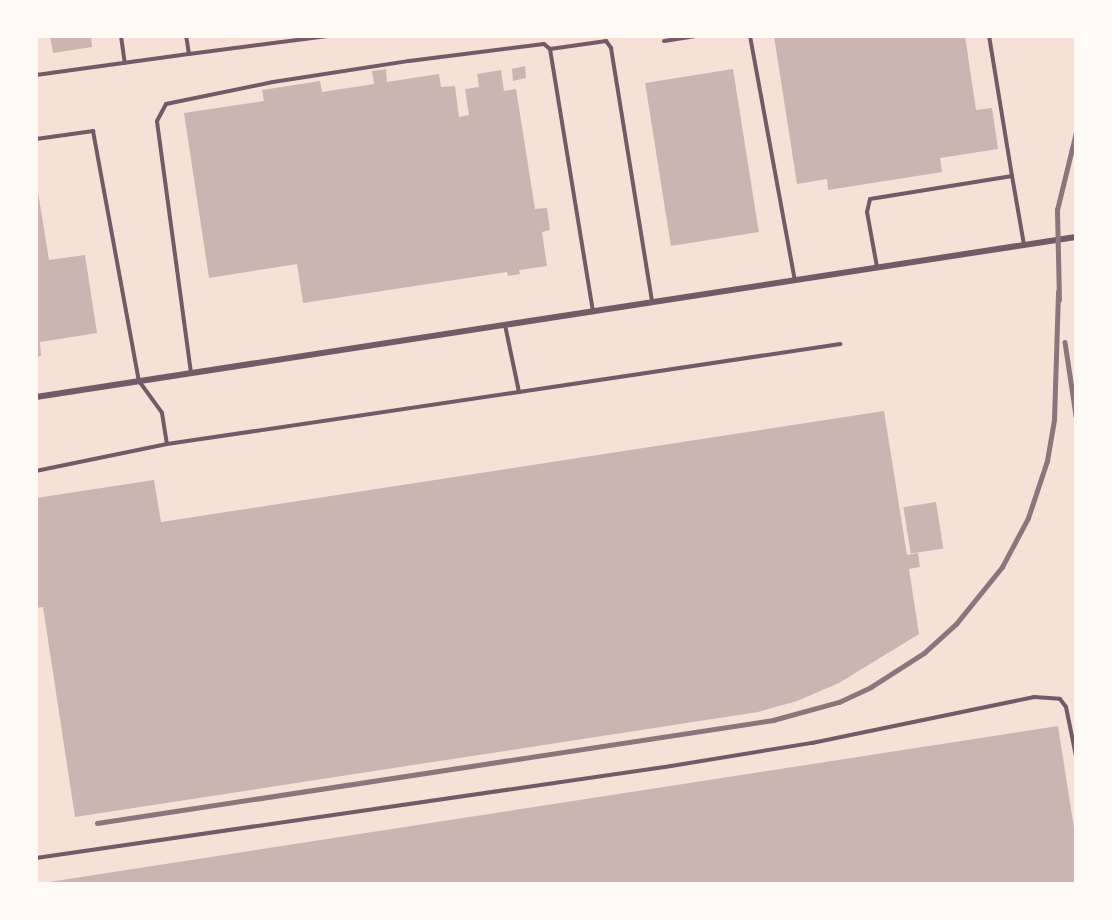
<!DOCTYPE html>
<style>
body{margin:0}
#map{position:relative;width:1112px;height:920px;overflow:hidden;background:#f7e1d7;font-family:Roboto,sans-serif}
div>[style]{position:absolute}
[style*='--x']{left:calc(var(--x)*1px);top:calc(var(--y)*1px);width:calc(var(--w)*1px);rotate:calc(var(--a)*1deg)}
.building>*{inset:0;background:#ccb4b1;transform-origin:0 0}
.service>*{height:4px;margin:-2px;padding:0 2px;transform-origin:2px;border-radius:2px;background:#755966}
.minor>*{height:6px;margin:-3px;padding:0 3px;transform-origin:3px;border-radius:3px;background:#755966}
.rail>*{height:4.5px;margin:-2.25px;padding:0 2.25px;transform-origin:2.25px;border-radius:2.25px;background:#8f747c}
span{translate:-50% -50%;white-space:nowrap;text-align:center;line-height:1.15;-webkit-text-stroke:6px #fffaf5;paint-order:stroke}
.frame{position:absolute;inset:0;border:38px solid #fffaf5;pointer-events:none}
</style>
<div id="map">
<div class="building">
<i style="clip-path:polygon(50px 36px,91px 36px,92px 47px,53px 53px)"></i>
<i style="clip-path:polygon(774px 36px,965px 36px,976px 110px,992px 108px,998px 149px,940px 158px,942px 172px,828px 190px,827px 179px,797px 184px)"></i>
<i style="clip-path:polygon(525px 66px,526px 78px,513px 81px,512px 69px)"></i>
<i style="clip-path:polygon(386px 69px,387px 82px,439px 74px,441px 87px,455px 86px,459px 117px,469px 115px,465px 89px,479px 87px,477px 74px,501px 70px,504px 91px,516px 89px,535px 209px,547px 208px,550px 230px,542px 232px,547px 266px,519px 270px,520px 274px,508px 276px,507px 272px,303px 303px,297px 264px,209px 278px,184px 113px,264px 101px,262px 90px,320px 81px,322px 92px,374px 84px,372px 71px)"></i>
<i style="left:733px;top:69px;width:165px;height:89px;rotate:81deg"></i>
<i style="clip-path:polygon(37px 186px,49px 260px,85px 255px,97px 333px,40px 342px,41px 356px,36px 357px)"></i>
<i style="clip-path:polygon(884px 411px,907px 555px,918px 553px,920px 567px,909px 569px,919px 634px,839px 683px,797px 701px,758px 712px,75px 817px,43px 607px,36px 608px,36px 498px,154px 480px,161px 522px)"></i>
<i style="left:936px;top:502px;width:47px;height:33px;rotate:81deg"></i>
<i style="clip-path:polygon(1058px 726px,1076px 841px,1076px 884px,36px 884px)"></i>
</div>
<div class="service">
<i style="--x:121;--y:36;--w:27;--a:82"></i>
<i style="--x:750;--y:36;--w:248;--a:79.6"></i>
<i style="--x:664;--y:41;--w:31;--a:-9"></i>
<i style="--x:550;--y:49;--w:57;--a:-8.1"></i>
<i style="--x:606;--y:41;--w:9;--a:54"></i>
<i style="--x:611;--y:48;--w:257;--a:80.8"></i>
<i style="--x:189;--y:54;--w:140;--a:-7.4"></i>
<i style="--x:36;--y:75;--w:154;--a:-7.8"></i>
<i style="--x:189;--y:54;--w:18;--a:-99"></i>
<i style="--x:36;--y:139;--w:58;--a:-8"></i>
<i style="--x:93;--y:131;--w:254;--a:79.6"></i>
<i style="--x:139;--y:381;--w:39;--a:54"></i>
<i style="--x:162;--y:413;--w:31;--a:81"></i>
<i style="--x:167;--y:444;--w:134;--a:168.4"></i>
<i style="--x:1012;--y:176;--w:70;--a:80.1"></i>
<i style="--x:877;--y:267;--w:56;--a:-100.3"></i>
<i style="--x:867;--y:212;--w:13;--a:-77"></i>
<i style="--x:870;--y:199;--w:144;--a:-9.2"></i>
<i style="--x:1012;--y:176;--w:142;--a:-99.3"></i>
<i style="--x:191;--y:373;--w:254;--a:-97.7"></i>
<i style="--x:157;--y:121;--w:19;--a:-62"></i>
<i style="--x:166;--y:104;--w:109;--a:-11.6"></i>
<i style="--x:273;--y:82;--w:138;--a:-8.8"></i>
<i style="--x:409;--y:61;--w:136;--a:-7.2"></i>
<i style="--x:544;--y:44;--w:8;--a:40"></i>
<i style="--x:550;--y:49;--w:266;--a:80.7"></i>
<i style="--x:519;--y:392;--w:325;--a:-8.5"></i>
<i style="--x:167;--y:444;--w:356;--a:-8.4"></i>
<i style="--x:519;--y:392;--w:68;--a:-101.8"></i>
<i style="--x:36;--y:858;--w:642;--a:-8.24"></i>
<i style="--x:671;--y:766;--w:143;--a:-9.3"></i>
<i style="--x:812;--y:743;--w:227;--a:-11.7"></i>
<i style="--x:1034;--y:697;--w:26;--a:4"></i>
<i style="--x:1060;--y:699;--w:10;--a:53"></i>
<i style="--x:1066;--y:707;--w:50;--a:78.5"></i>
</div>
<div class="minor">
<i style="--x:36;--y:397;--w:1052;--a:-8.75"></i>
</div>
<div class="rail">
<i style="--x:1059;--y:300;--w:90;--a:-91.3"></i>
<i style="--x:1057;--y:210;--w:80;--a:-76.3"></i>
<i style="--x:1065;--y:342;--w:75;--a:81.5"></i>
<i style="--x:97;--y:823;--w:684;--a:-8.66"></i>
<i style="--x:773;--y:720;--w:68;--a:-15.3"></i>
<i style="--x:839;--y:702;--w:35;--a:-25"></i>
<i style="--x:871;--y:687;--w:63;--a:-32.7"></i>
<i style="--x:924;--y:653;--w:43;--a:-42.2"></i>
<i style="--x:956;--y:624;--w:73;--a:-51.1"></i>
<i style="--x:1002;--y:567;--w:55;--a:-62"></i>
<i style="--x:1028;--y:518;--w:60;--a:-71.6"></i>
<i style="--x:1047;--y:461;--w:42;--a:-80.3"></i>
<i style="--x:1054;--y:420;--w:128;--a:-88.2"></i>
</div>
<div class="frame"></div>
</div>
